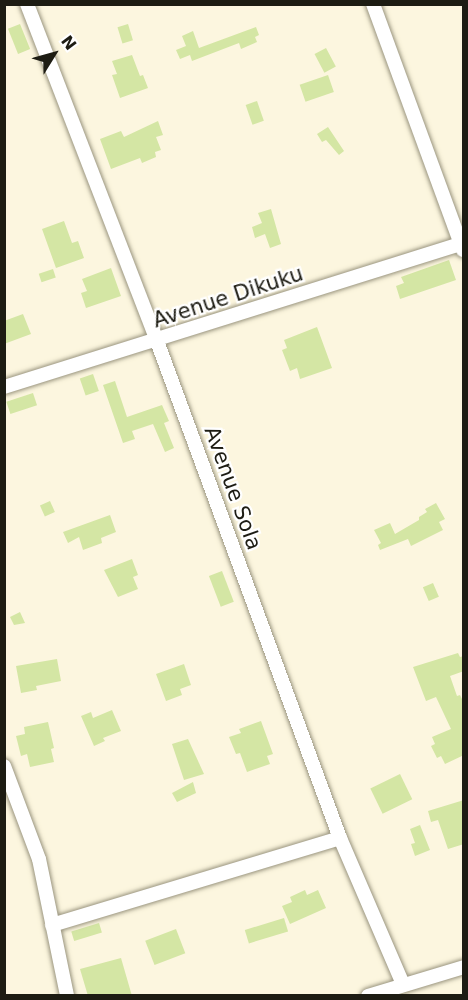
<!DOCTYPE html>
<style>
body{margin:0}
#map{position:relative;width:468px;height:1000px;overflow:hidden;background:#fcf6df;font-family:"DejaVu Sans",sans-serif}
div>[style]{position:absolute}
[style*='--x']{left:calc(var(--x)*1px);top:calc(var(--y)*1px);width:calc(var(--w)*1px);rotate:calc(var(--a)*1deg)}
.building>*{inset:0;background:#d4e6a4;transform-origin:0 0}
.roads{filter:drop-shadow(0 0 2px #9a957f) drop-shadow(0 0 2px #9a957f)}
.minor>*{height:14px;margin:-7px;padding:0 7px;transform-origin:7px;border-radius:7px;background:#fff}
span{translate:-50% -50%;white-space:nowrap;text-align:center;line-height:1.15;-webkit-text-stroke:4.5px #fff;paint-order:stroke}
.street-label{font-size:21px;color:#1d1c13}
.frame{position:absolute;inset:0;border:6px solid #1d1c13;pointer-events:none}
.north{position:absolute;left:24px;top:24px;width:60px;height:60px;-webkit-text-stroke:4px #fff;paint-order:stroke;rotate:53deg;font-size:16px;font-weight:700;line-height:24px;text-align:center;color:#1d1c13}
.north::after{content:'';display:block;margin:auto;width:21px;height:27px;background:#1d1c13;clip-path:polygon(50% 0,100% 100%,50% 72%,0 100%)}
</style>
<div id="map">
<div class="building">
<i style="left:20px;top:24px;width:27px;height:13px;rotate:68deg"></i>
<i style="left:128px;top:24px;width:17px;height:11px;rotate:73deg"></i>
<i style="clip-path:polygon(256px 27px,259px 35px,255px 37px,257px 42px,241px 49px,239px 43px,192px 61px,190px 55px,180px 59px,176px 50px,186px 46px,182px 36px,193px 31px,199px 48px)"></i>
<i style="left:326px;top:48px;width:21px;height:13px;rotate:62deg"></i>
<i style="clip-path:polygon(132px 55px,140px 76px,143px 75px,148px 88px,120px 98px,112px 75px,117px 74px,112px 61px)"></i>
<i style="left:328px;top:75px;width:18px;height:30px;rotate:71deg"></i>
<i style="left:257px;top:101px;width:21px;height:12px;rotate:71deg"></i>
<i style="clip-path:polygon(158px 121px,163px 135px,156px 137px,161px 150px,155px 152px,156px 157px,142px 163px,140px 158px,111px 169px,100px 139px,121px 131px,124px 137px)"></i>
<i style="clip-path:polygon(328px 127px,344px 151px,339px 155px,326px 140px,322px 142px,317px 134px)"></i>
<i style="clip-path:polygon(271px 209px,281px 244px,270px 248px,265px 234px,255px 238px,252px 227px,262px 223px,258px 213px)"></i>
<i style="clip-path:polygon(64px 221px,72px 243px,78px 241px,84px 258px,56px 268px,42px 229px)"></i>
<i style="clip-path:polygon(449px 260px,456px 280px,400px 299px,396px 286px,404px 283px,401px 277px)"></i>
<i style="clip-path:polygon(111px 268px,121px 296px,86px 308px,81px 293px,87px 291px,82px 279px)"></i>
<i style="left:53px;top:269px;width:9px;height:15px;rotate:72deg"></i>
<i style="clip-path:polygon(23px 314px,31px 334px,4px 344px,4px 321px)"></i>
<i style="clip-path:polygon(317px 327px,332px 368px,300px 379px,297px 368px,290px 371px,282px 350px,287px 348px,284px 340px)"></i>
<i style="left:93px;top:374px;width:18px;height:14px;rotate:71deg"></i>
<i style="clip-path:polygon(115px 381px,127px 417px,162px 405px,169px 421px,164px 423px,174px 448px,165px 452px,153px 424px,132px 431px,135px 439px,123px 443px,103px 385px)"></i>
<i style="left:33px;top:393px;width:13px;height:28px;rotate:72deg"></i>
<i style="left:50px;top:501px;width:12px;height:11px;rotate:66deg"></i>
<i style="clip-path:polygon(436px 503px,445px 519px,439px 522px,443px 530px,411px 546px,408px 539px,380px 550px,378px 545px,381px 543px,374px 530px,390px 523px,395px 534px,419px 520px,419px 517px,427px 512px,425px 509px)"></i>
<i style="clip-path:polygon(110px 515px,116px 532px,101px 538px,102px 543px,83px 550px,79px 537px,68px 543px,63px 532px)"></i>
<i style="clip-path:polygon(132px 559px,138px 575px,133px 577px,138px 589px,118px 597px,104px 570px)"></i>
<i style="left:222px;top:571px;width:33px;height:14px;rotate:69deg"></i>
<i style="left:433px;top:583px;width:15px;height:11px;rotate:67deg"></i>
<i style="clip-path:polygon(20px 612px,25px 623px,14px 625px,10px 617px)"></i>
<i style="clip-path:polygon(458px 653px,460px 657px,464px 656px,464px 671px,450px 676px,457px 696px,460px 695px,464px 703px,464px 755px,445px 764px,441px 756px,437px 758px,431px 746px,435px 744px,432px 737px,451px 729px,436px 697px,426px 701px,413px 667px)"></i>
<i style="clip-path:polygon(57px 659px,61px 681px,36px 686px,37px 690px,21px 693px,16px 666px)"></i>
<i style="clip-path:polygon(184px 664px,191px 685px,180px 689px,182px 695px,166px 701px,156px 674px)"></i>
<i style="clip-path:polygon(112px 710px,121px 731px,103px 738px,105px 741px,94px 746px,81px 716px,91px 712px,93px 718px)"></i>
<i style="clip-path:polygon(261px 721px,273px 754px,267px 756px,270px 764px,247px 772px,240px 753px,236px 754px,229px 737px,241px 733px,239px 729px)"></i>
<i style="clip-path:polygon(48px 722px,54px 748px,51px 749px,54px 762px,30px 767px,27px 754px,21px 756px,16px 736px,25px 734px,24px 727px)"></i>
<i style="clip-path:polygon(188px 739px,204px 774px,184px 780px,172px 744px)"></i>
<i style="left:400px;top:774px;width:28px;height:33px;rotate:64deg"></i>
<i style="clip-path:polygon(193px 782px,196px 793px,177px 802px,172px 793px)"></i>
<i style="clip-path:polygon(464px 800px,464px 844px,448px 849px,438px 820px,431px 822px,428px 811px)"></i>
<i style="clip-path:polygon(420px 825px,430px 850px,415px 856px,411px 844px,415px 843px,410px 829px)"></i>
<i style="clip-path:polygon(305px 890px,307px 895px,318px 890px,326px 908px,290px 924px,282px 906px,292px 902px,290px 897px)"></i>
<i style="left:284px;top:918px;width:14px;height:41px;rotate:73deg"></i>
<i style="left:99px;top:923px;width:10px;height:29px;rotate:73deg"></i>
<i style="left:176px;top:929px;width:26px;height:33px;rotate:69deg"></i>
<i style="clip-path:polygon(121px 958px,132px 996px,88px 996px,80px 969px)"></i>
</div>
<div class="roads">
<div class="minor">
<i style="--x:27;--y:4;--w:361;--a:68.9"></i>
<i style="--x:157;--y:341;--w:530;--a:69.79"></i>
<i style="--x:340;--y:838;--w:159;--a:66.7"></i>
<i style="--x:373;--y:4;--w:262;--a:69.9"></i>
<i style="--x:4;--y:387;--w:482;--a:-17.4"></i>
<i style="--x:4;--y:766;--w:99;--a:69.4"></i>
<i style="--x:39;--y:859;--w:140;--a:78.4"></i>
<i style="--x:52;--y:925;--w:301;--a:-16.8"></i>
<i style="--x:368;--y:996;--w:100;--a:-16.8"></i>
</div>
</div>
<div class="street-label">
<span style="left:228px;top:297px;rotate:-18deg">Avenue Dikuku</span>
<span style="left:233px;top:488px;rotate:70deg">Avenue Sola</span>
</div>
<div class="frame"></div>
<div class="north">N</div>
</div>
